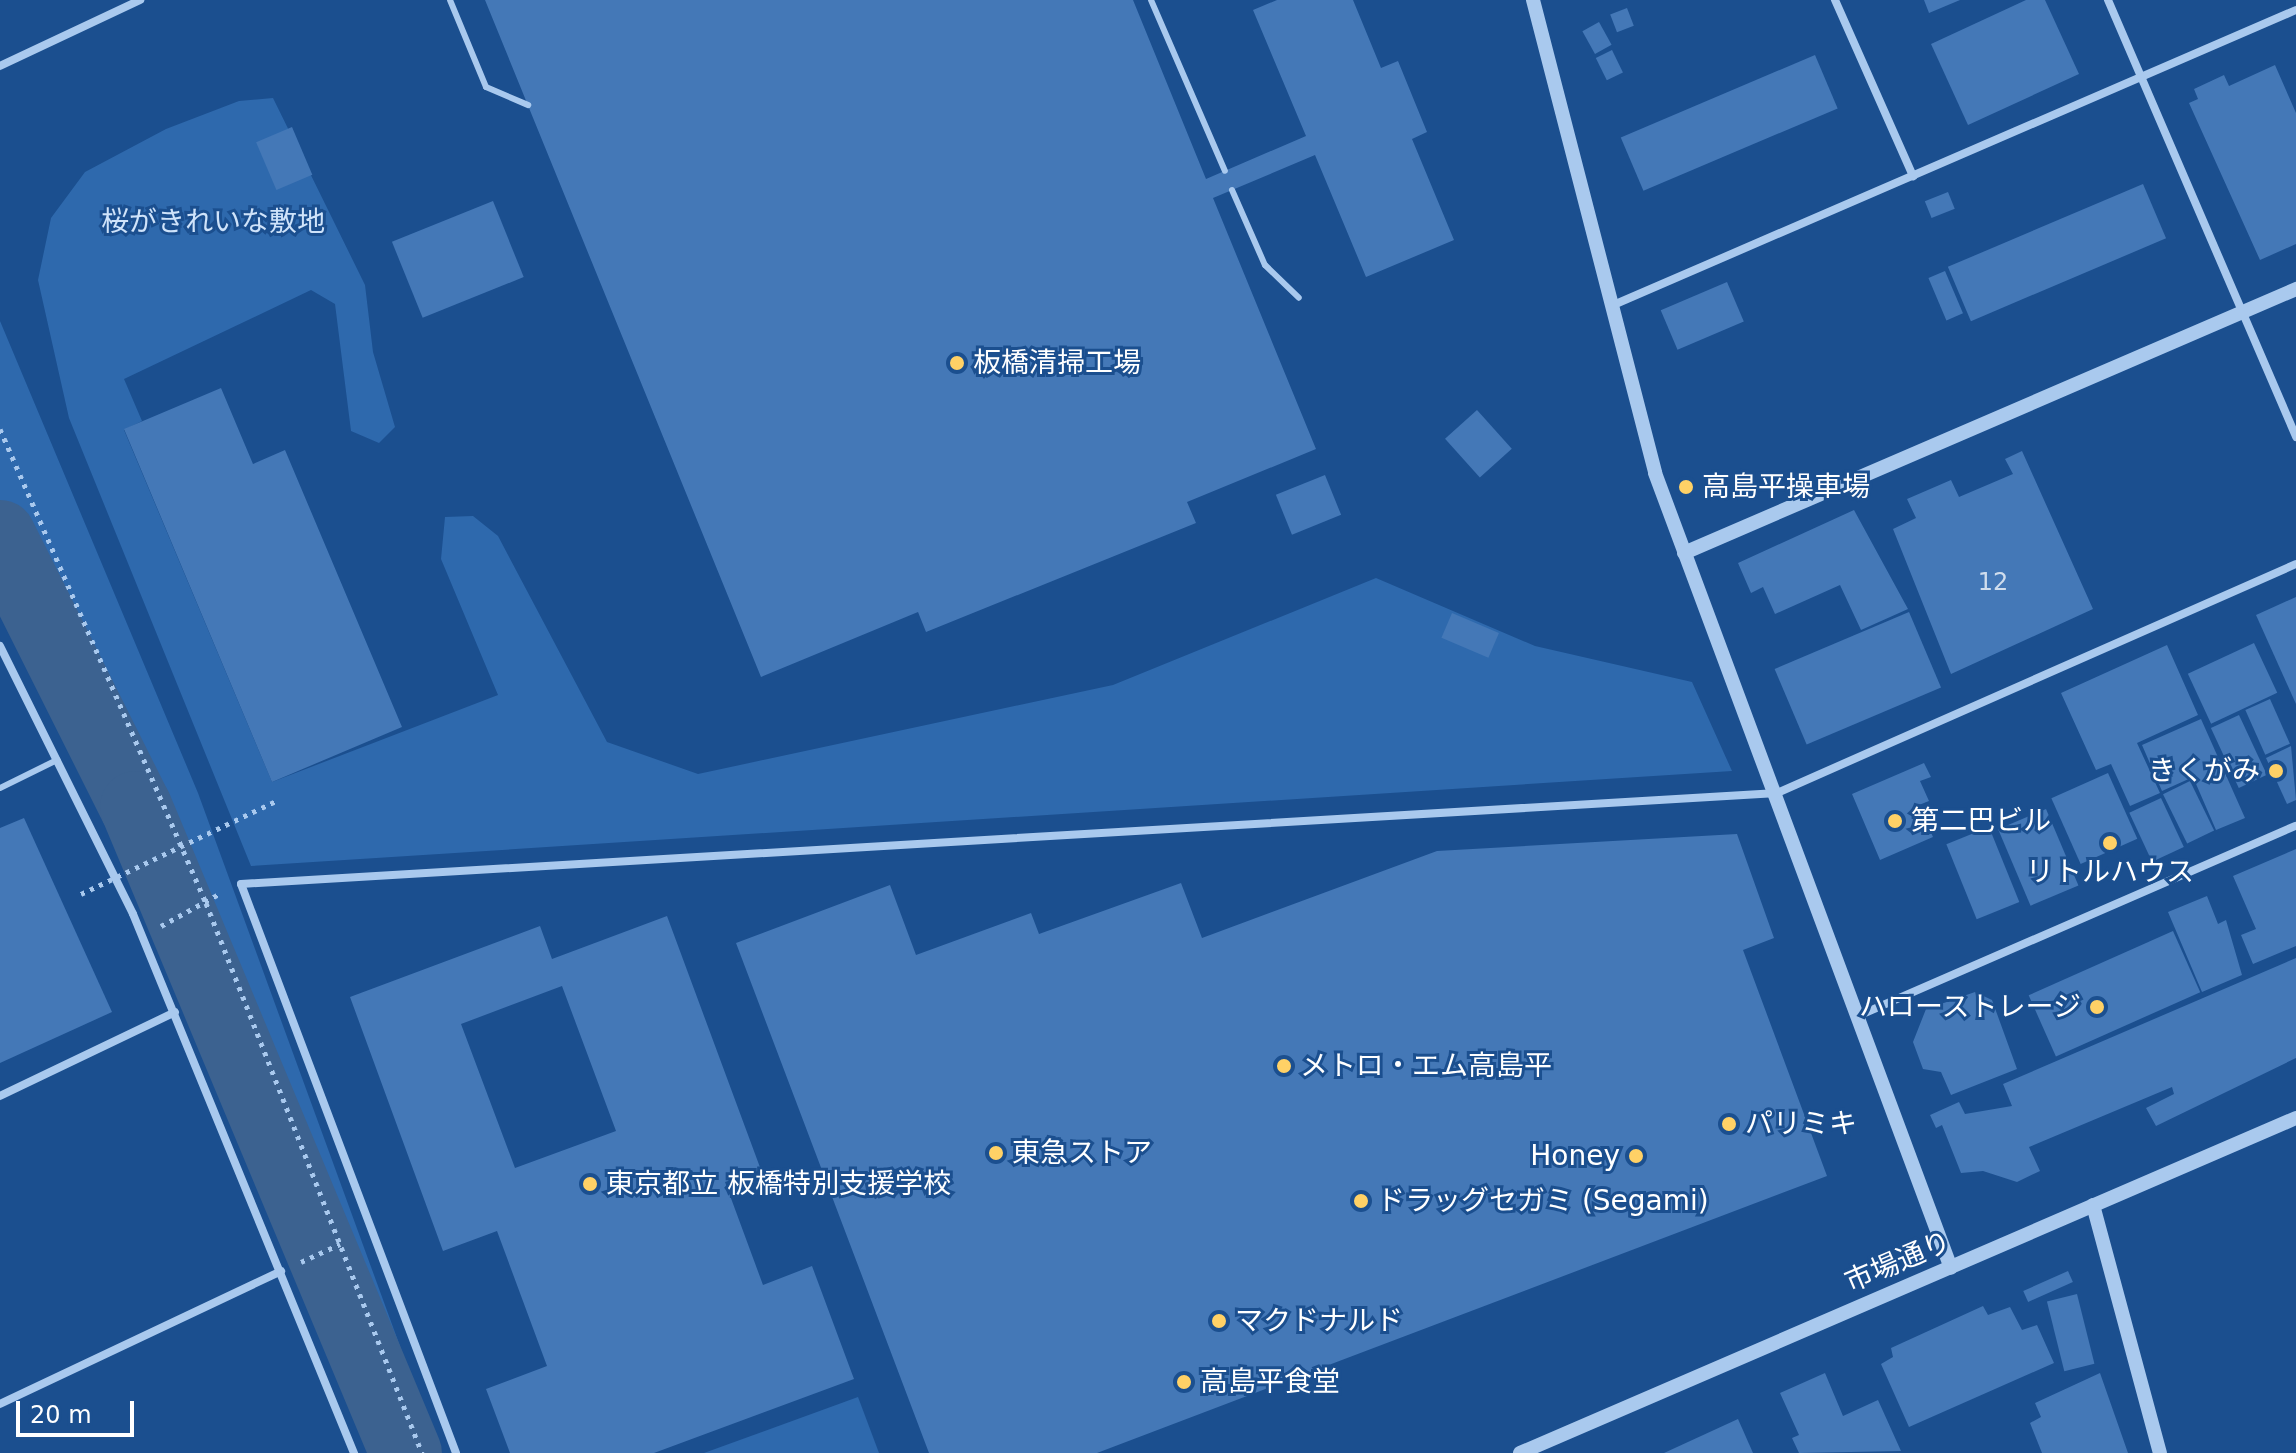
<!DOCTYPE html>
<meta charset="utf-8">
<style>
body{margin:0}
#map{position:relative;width:2296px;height:1453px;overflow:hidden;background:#1b4f8f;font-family:"DejaVu Sans","Noto Sans JP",sans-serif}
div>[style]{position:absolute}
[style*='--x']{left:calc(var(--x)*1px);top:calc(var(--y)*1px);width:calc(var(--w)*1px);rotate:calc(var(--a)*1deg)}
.green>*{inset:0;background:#2e69ad}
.river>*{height:72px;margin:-36px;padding:0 36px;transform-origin:36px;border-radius:36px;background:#3c6290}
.building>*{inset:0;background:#4478b7;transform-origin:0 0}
.path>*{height:5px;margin-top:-2.5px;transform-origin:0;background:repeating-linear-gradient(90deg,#a9c9ee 0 4px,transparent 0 10px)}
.service>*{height:6px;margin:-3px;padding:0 3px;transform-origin:3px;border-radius:3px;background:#a9c9ee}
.minor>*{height:8px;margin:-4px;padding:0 4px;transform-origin:4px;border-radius:4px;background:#a9c9ee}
.tertiary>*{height:14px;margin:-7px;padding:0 7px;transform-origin:7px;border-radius:7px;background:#a9c9ee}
.path-bridge>*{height:5px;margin-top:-2.5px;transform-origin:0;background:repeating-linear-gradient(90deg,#a9c9ee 0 4px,transparent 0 10px)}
.dots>*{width:22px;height:22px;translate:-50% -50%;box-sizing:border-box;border:4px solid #1b4f8f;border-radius:50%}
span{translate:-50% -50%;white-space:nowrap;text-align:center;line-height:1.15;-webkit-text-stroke:6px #1b4f8f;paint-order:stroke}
.number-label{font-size:24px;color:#d0dded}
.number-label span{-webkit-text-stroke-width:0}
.park-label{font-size:28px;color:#cfe3fa}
.poi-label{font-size:28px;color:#fff}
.left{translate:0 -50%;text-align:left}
.right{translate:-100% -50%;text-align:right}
.street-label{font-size:28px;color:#fff}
.scale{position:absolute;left:16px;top:1401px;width:118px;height:36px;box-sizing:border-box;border:4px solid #fff;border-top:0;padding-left:10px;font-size:24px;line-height:28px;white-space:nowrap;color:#fff;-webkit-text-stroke:6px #1b4f8f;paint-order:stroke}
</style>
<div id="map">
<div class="green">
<i style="clip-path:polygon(273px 98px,365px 285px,373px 352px,395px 427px,379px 443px,351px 431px,335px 304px,311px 290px,124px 379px,142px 421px,124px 430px,272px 782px,498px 695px,441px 559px,445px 517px,473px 516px,498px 536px,607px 742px,698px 774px,1113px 685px,1376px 578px,1535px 646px,1692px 682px,1732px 771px,251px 866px,69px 418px,38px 280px,51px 218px,85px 172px,166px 129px,239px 101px)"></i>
<i style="clip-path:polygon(0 321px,198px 793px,439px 1453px,371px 1453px,120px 854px,0 612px)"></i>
<i style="clip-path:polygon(858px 1397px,879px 1453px,704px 1453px)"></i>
</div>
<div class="river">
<i style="--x:0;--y:536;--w:303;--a:63.4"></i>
<i style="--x:136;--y:807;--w:700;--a:67.32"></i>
</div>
<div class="building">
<i style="clip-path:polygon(485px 0,1133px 0,1206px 179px,1306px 136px,1253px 10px,1277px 0,1353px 0,1381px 68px,1398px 61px,1427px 132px,1412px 139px,1454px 240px,1366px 277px,1315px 155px,1213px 198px,1316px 449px,1187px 502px,1196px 523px,926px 632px,918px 612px,761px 677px)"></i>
<i style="clip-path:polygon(1924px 0,1960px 0,1929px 13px)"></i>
<i style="clip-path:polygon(2026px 0,2045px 0,2079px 74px,1968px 125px,1931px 44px)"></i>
<i style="left:1627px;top:8px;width:19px;height:18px;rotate:69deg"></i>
<i style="left:1599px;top:22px;width:26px;height:19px;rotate:61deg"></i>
<i style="left:1612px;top:50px;width:25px;height:18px;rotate:64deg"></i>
<i style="left:1815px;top:55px;width:58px;height:211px;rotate:67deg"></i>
<i style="clip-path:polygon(2275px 65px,2296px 113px,2296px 244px,2260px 260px,2189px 103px,2198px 99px,2194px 89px,2224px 75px,2229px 86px)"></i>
<i style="left:292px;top:127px;width:52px;height:39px;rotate:67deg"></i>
<i style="left:2143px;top:184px;width:59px;height:212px;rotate:67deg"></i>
<i style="left:1948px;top:192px;width:18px;height:25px;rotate:68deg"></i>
<i style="left:493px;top:201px;width:82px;height:109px;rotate:68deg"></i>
<i style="left:1945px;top:271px;width:46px;height:18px;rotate:67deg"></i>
<i style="left:1727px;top:282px;width:43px;height:72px;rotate:67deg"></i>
<i style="clip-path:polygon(221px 388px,253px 464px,285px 450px,402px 727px,272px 782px,124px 429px)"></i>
<i style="left:1477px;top:410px;width:52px;height:43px;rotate:48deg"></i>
<i style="clip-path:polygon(2022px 451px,2093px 609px,1951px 674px,1893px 529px,1916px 518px,1907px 499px,1951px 480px,1959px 497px,2013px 474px,2005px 459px)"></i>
<i style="left:1325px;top:475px;width:43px;height:53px;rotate:68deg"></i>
<i style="clip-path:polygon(1854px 510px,1908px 609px,1861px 630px,1840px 585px,1775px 614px,1763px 587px,1751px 593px,1738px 563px)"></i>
<i style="clip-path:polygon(2296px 597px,2296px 704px,2256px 615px)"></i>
<i style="left:1909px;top:612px;width:82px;height:146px;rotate:67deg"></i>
<i style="left:1452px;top:613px;width:51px;height:27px;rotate:23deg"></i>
<i style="left:2254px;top:643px;width:55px;height:73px;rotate:65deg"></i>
<i style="clip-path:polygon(2167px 645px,2198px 715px,2137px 743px,2160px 793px,2130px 806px,2111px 764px,2096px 770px,2061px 693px)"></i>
<i style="left:2270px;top:699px;width:49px;height:27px;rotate:66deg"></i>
<i style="left:2239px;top:715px;width:66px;height:31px;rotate:65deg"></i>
<i style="clip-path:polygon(2201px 719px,2245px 818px,2216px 830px,2193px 777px,2162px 791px,2142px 745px)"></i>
<i style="clip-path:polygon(2291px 746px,2296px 800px,2287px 804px,2266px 758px)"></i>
<i style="clip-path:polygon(1924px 763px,1931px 777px,1920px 781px,1929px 801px,1919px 805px,1933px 837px,1880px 860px,1852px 794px)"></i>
<i style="left:2108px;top:773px;width:72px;height:62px;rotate:66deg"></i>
<i style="left:2190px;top:781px;width:55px;height:30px;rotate:64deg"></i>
<i style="left:2161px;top:798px;width:54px;height:35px;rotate:65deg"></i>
<i style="left:2046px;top:809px;width:83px;height:52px;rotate:67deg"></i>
<i style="clip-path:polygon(24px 818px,112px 1012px,0 1063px,0 828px)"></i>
<i style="left:1989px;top:827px;width:81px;height:46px;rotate:68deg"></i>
<i style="clip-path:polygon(1737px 834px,1774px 938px,1743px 950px,1827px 1176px,1097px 1453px,929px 1453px,736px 943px,890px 885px,916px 955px,1031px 913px,1039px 934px,1181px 883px,1202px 938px,1437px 851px)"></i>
<i style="clip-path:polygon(2296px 849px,2296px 946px,2253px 964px,2241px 935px,2256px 929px,2233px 876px)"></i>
<i style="clip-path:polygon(2207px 896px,2218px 924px,2226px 920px,2242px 975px,2202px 992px,2168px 912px)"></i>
<i style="clip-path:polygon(evenodd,667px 916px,761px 1170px,725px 1182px,763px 1285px,812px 1266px,854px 1379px,654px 1453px,510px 1453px,486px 1389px,547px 1366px,497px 1231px,443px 1251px,350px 997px,540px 926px,552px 959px,667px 916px,562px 986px,616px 1131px,515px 1168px,461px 1024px,562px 986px)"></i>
<i style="left:2173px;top:931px;width:67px;height:158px;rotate:66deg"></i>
<i style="clip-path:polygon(2296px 958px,2296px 1058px,2156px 1126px,2146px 1108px,2174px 1094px,2172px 1087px,2029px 1147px,2040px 1171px,2017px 1182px,1983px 1171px,1961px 1173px,1942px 1125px,1936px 1128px,1930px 1115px,1959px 1102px,1965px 1114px,2012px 1106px,2003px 1084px)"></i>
<i style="clip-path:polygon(1975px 992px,1992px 1000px,2017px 1069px,1951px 1095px,1941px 1072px,1923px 1069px,1913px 1042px,1926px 1009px)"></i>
<i style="left:2068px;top:1271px;width:12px;height:49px;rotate:66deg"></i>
<i style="left:2077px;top:1294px;width:72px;height:31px;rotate:76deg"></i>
<i style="clip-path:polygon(1983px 1306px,1988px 1315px,2010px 1307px,2022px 1330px,2037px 1325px,2054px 1363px,1909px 1427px,1881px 1364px,1893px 1357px,1891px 1348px)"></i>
<i style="clip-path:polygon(1825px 1373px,1843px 1416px,1878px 1400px,1901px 1451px,1799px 1453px,1792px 1438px,1799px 1435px,1780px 1393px)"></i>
<i style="clip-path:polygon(2100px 1373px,2128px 1453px,2042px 1453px,2030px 1423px,2041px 1417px,2035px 1403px)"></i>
<i style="clip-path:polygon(1738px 1419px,1753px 1453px,1664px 1453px)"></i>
</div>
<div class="path">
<i style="--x:0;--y:429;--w:517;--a:66.51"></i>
<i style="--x:206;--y:903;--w:591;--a:68.56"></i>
<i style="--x:161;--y:926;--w:66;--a:-28.9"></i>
<i style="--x:301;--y:1262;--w:43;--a:-24.8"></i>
</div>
<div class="service">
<i style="--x:450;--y:0;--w:94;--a:67.5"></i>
<i style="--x:486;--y:87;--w:46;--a:23.2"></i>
<i style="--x:1151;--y:0;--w:186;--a:66.6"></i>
<i style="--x:1232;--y:190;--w:82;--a:66.3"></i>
<i style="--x:1265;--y:265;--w:47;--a:44.1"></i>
<i style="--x:0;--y:788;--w:64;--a:-26.2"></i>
</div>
<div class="minor">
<i style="--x:1835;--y:0;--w:193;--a:66.1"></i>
<i style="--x:2108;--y:0;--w:476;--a:66.7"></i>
<i style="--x:0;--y:66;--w:155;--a:-25.2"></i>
<i style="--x:1611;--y:306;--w:746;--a:-23.37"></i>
<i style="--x:0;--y:646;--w:299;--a:63.6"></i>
<i style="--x:133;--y:914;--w:583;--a:67.71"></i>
<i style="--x:1858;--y:1016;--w:477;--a:-23.5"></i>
<i style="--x:0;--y:1096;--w:194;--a:-25.6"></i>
<i style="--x:0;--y:1404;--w:311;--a:-25.3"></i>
<i style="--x:456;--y:1453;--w:608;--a:-110.7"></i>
<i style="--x:241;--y:884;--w:1539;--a:-3.39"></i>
<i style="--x:1777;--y:793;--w:567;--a:-23.81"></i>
</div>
<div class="tertiary">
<i style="--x:1533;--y:0;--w:488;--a:75.5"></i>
<i style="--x:1655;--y:473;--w:848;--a:69.58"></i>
<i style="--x:1684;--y:553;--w:667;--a:-23.33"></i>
<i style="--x:2093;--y:1205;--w:257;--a:74.9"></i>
<i style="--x:1520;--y:1453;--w:845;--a:-23.35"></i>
</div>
<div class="path-bridge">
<i style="--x:81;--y:894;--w:216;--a:-25.5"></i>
</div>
<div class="dots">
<i style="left:957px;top:363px;background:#ffd166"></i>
<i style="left:1686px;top:487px;background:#ffd166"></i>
<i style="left:2276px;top:771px;background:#ffd166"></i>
<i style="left:1895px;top:821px;background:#ffd166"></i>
<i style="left:2110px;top:843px;background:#ffd166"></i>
<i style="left:2097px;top:1007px;background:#ffd166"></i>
<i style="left:1284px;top:1066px;background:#ffd166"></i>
<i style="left:1729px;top:1124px;background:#ffd166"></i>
<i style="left:996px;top:1153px;background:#ffd166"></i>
<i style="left:1636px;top:1156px;background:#ffd166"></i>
<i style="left:590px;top:1184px;background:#ffd166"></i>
<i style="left:1361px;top:1201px;background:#ffd166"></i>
<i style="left:1219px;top:1321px;background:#ffd166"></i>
<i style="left:1184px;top:1382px;background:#ffd166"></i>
</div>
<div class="number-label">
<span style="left:1993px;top:583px">12</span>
</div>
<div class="park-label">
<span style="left:213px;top:222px">桜がきれいな敷地</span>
</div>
<div class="poi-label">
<span class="left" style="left:973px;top:363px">板橋清掃工場</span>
<span class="left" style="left:1702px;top:487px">高島平操車場</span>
<span class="right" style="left:2260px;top:771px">きくがみ</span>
<span class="left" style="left:1911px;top:821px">第二巴ビル</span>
<span style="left:2110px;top:872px">リトルハウス</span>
<span class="right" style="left:2081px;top:1007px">ハローストレージ</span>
<span class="left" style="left:1300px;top:1066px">メトロ・エム高島平</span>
<span class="left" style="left:1745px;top:1124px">パリミキ</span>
<span class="left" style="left:1012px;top:1153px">東急ストア</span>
<span class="right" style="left:1620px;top:1156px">Honey</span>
<span class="left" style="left:606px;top:1184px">東京都立 板橋特別支援学校</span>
<span class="left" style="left:1377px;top:1201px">ドラッグセガミ (Segami)</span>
<span class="left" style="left:1235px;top:1321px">マクドナルド</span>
<span class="left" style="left:1200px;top:1382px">高島平食堂</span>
</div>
<div class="street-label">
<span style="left:1898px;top:1262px;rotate:-23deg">市場通り</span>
</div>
<div class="scale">20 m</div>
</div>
